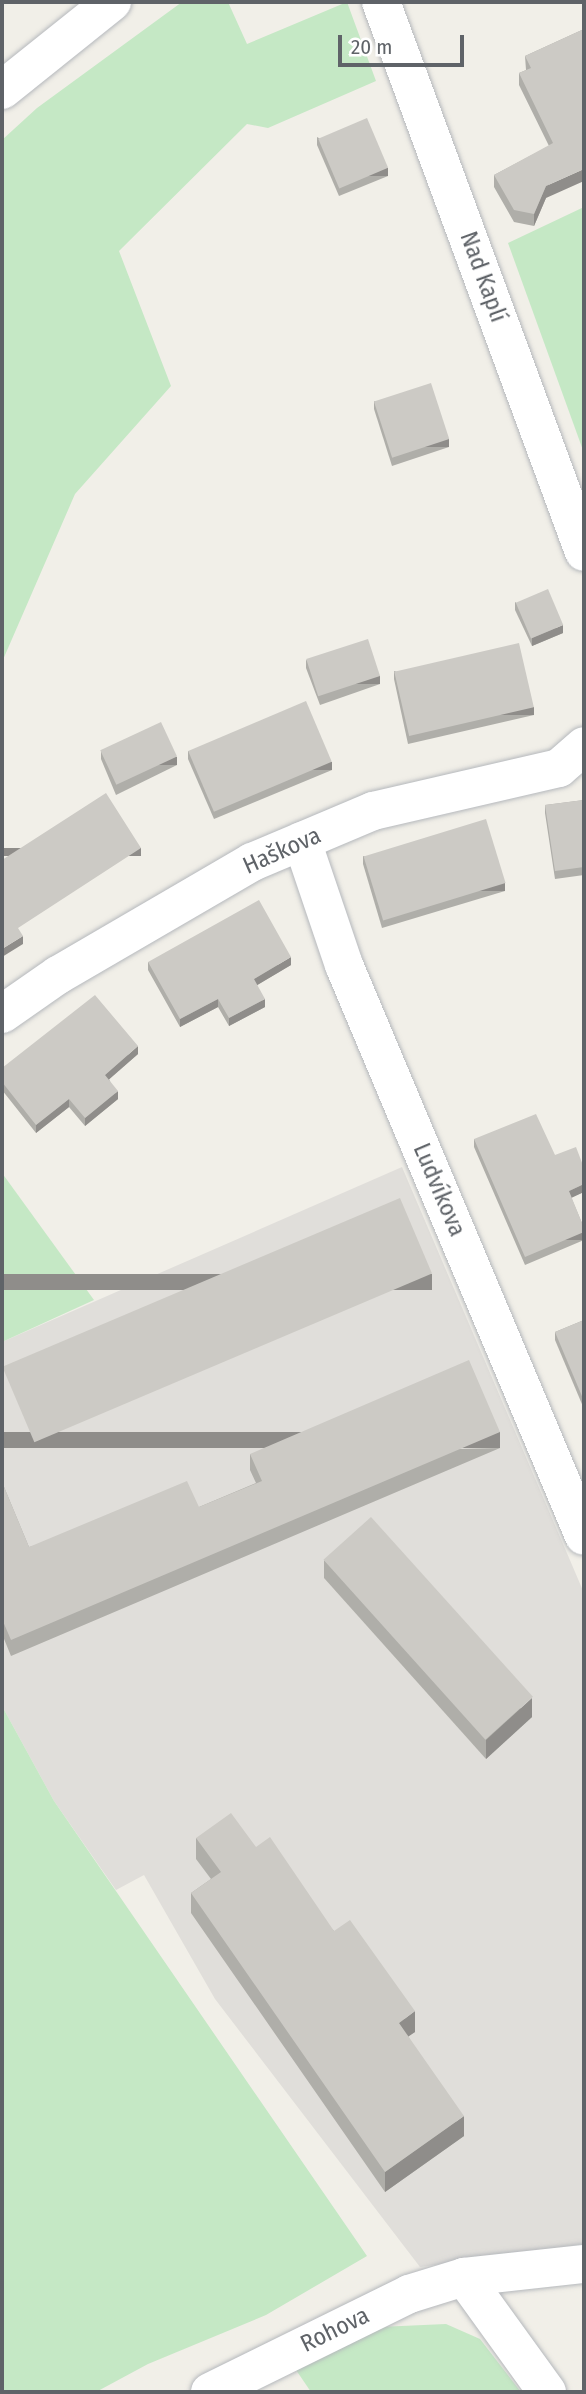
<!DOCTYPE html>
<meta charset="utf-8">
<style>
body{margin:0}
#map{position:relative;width:586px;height:2394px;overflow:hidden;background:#f1efe8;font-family:"Fira Sans Condensed",sans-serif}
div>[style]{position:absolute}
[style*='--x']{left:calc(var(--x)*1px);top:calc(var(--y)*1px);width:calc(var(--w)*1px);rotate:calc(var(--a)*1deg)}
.industrial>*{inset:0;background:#e0deda}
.green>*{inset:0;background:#c5e8c5}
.roads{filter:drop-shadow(0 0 2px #b5b8bc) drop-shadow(0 0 2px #b5b8bc)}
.street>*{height:38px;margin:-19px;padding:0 19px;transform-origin:19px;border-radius:19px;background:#fff}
.secondary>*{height:38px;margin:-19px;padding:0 19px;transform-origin:19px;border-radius:19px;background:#fff}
.wall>*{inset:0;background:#afaea9}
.shaded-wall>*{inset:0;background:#8f8d8a;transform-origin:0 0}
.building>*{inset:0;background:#cccac5;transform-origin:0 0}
span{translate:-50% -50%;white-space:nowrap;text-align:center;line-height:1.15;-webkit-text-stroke:5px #fff;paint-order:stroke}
.street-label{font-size:24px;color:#5f6368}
.frame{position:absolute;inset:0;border:4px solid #5f6368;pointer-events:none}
.scale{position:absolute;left:338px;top:35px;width:126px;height:32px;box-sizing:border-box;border:4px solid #5f6368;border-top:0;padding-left:9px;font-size:21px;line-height:24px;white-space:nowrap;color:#5f6368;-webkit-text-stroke:5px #fff;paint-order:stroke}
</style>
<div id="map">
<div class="industrial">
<i style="clip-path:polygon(402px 1167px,584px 1593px,584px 2244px,420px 2267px,215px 1999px,144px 1875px,116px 1890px,54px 1801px,2px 1706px,2px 1342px)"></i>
</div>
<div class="green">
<i style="clip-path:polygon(182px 2px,228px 2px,247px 44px,347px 2px,376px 81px,268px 128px,247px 124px,119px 251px,171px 386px,75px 494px,2px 662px,2px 140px,37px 108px)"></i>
<i style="clip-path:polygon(584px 207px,584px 453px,508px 243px)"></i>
<i style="clip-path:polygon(2px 1173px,94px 1300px,2px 1342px)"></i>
<i style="clip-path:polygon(2px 1706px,54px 1801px,367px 2256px,266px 2315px,148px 2364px,96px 2392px,2px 2392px)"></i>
<i style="clip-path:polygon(446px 2324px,480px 2339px,521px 2392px,311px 2392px,294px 2367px,379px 2327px)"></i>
</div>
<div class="roads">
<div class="street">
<i style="--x:381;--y:2;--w:586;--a:69.74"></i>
<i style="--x:302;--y:841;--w:131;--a:71.3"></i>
<i style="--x:344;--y:965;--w:619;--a:67.2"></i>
<i style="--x:2;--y:1014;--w:68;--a:-34.9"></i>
<i style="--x:58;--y:975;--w:225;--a:-30.2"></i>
<i style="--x:252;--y:862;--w:131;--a:-22.9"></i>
<i style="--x:373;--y:811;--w:191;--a:-13"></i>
<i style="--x:559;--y:768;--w:33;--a:-41"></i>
<i style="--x:464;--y:2277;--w:142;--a:54.2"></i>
<i style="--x:210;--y:2392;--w:222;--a:-26.2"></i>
<i style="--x:409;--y:2294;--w:58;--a:-17.2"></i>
<i style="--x:464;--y:2277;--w:121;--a:-6.2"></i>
</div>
<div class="secondary">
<i style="--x:2;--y:90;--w:141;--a:-38.7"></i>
</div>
</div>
<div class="wall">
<i style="clip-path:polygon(584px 29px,546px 198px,534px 226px,514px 222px,494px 187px,494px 175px,549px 146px,519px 85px,519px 73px,526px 70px,525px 56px)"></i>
<i style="clip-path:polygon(317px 137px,388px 176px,339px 196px,317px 145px)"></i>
<i style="clip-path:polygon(374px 401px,449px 447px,392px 466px,374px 409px)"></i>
<i style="clip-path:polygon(515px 602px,563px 633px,532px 646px,515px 610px)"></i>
<i style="clip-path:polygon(306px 660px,380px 684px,320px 705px,306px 668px)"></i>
<i style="clip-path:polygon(394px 671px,534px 715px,408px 744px,394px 679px)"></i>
<i style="clip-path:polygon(101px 751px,177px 765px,116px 795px,101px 759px)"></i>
<i style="clip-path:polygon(188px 751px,332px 770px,214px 819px,188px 759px)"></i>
<i style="clip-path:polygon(584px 800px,584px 875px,555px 879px,545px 813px,545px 805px)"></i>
<i style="clip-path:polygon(363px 856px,505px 891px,382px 928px,363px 864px)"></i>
<i style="clip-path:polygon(148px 962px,291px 965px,257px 985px,265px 1007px,229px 1026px,218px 1007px,180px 1027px,148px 970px)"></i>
<i style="clip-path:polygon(138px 1054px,109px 1079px,118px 1099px,85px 1126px,69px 1107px,36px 1133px,2px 1090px,2px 1068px)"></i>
<i style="clip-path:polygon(474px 1139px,555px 1155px,584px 1168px,584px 1192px,571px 1197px,584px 1228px,584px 1240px,525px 1265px,474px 1147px)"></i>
<i style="clip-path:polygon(584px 1320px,584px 1409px,555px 1340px,555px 1332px)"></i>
<i style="clip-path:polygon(500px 1448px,11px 1656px,2px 1634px,2px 1482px,29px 1547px,199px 1507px,256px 1483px,250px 1470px,250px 1454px)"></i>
<i style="clip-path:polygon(324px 1560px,532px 1717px,486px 1759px,324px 1578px)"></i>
<i style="clip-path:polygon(196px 1838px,256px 1847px,334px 1931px,415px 2032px,408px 2036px,464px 2136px,385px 2192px,191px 1913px,191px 1893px,211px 1879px,196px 1859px)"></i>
</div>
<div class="shaded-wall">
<i style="left:388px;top:168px;width:8px;height:53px;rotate:90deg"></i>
<i style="clip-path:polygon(584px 169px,584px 181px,546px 198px,534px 226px,534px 214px,546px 186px)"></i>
<i style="left:449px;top:439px;width:8px;height:60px;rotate:90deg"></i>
<i style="clip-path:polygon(563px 625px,563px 633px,532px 646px,532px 638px)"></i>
<i style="left:380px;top:676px;width:8px;height:64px;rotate:90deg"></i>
<i style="left:534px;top:707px;width:8px;height:129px;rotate:90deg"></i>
<i style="left:177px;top:757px;width:8px;height:68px;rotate:90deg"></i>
<i style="left:332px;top:762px;width:8px;height:128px;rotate:90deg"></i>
<i style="left:141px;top:848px;width:8px;height:147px;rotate:90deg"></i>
<i style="left:505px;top:883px;width:8px;height:128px;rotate:90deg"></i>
<i style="clip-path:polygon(23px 936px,23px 944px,2px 957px,2px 949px)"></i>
<i style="clip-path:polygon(291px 957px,291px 965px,254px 987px,254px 979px)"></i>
<i style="clip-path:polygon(218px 999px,218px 1007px,180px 1027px,180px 1019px)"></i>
<i style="clip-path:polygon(265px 999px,265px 1007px,229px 1026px,229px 1018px)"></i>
<i style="clip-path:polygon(138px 1046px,138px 1054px,105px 1083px,105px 1075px)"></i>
<i style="clip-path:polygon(118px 1091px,118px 1099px,85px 1126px,85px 1118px)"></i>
<i style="clip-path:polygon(69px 1099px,69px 1107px,36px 1133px,36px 1125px)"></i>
<i style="clip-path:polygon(584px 1184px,584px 1192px,569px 1199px,569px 1191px)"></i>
<i style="left:584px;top:1232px;width:8px;height:64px;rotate:90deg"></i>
<i style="left:432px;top:1274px;width:16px;height:469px;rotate:90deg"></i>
<i style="left:500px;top:1432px;width:16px;height:531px;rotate:90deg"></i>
<i style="clip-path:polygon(532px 1698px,532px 1717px,486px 1759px,486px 1740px)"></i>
<i style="clip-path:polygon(415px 2011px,415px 2032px,399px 2043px,399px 2023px)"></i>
<i style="clip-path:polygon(464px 2116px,464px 2136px,385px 2192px,385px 2172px)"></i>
</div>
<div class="building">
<i style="clip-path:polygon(584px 29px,584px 169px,546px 186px,534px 214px,514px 210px,494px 175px,553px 143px,519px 73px,531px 68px,525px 56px)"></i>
<i style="left:367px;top:118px;width:54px;height:53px;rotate:67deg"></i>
<i style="left:431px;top:383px;width:59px;height:60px;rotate:72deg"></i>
<i style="left:548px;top:589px;width:39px;height:35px;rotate:67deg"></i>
<i style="left:368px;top:639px;width:39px;height:65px;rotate:72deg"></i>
<i style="left:519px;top:643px;width:66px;height:128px;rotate:77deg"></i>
<i style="left:306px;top:701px;width:66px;height:128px;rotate:67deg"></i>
<i style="left:161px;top:722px;width:38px;height:67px;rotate:65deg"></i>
<i style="clip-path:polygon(106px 793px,141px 848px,18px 928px,23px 936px,2px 949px,2px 860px)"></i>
<i style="clip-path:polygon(584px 800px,584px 867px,555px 871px,545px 805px)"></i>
<i style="left:486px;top:819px;width:67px;height:128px;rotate:73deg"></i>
<i style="clip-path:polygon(259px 900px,291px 957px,254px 979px,265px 999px,229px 1018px,218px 999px,180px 1019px,148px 962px)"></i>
<i style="clip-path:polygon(95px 995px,138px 1046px,105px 1075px,118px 1091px,85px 1118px,69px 1099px,36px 1125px,2px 1082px,2px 1068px)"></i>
<i style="clip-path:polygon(536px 1114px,555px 1155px,576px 1147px,584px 1168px,584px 1184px,569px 1191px,584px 1228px,584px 1232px,525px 1257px,474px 1139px)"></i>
<i style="left:400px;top:1198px;width:82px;height:432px;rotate:67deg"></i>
<i style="clip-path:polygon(584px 1320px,584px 1401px,555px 1332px)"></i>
<i style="clip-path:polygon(469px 1360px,500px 1432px,11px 1640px,2px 1619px,2px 1482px,29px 1547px,187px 1481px,199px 1507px,262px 1481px,250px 1454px)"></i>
<i style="left:371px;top:1517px;width:242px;height:64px;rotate:48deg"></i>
<i style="clip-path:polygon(231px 1813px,256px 1847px,270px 1837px,334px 1931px,350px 1920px,415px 2011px,399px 2023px,464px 2116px,385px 2172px,191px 1893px,221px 1872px,196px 1838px)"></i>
</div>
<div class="street-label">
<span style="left:483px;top:277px;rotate:70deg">Nad Kaplí</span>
<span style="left:282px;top:851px;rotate:-24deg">Haškova</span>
<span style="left:439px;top:1190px;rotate:67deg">Ludvíkova</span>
<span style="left:335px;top:2330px;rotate:-26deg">Rohova</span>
</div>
<div class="frame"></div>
<div class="scale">20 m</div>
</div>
